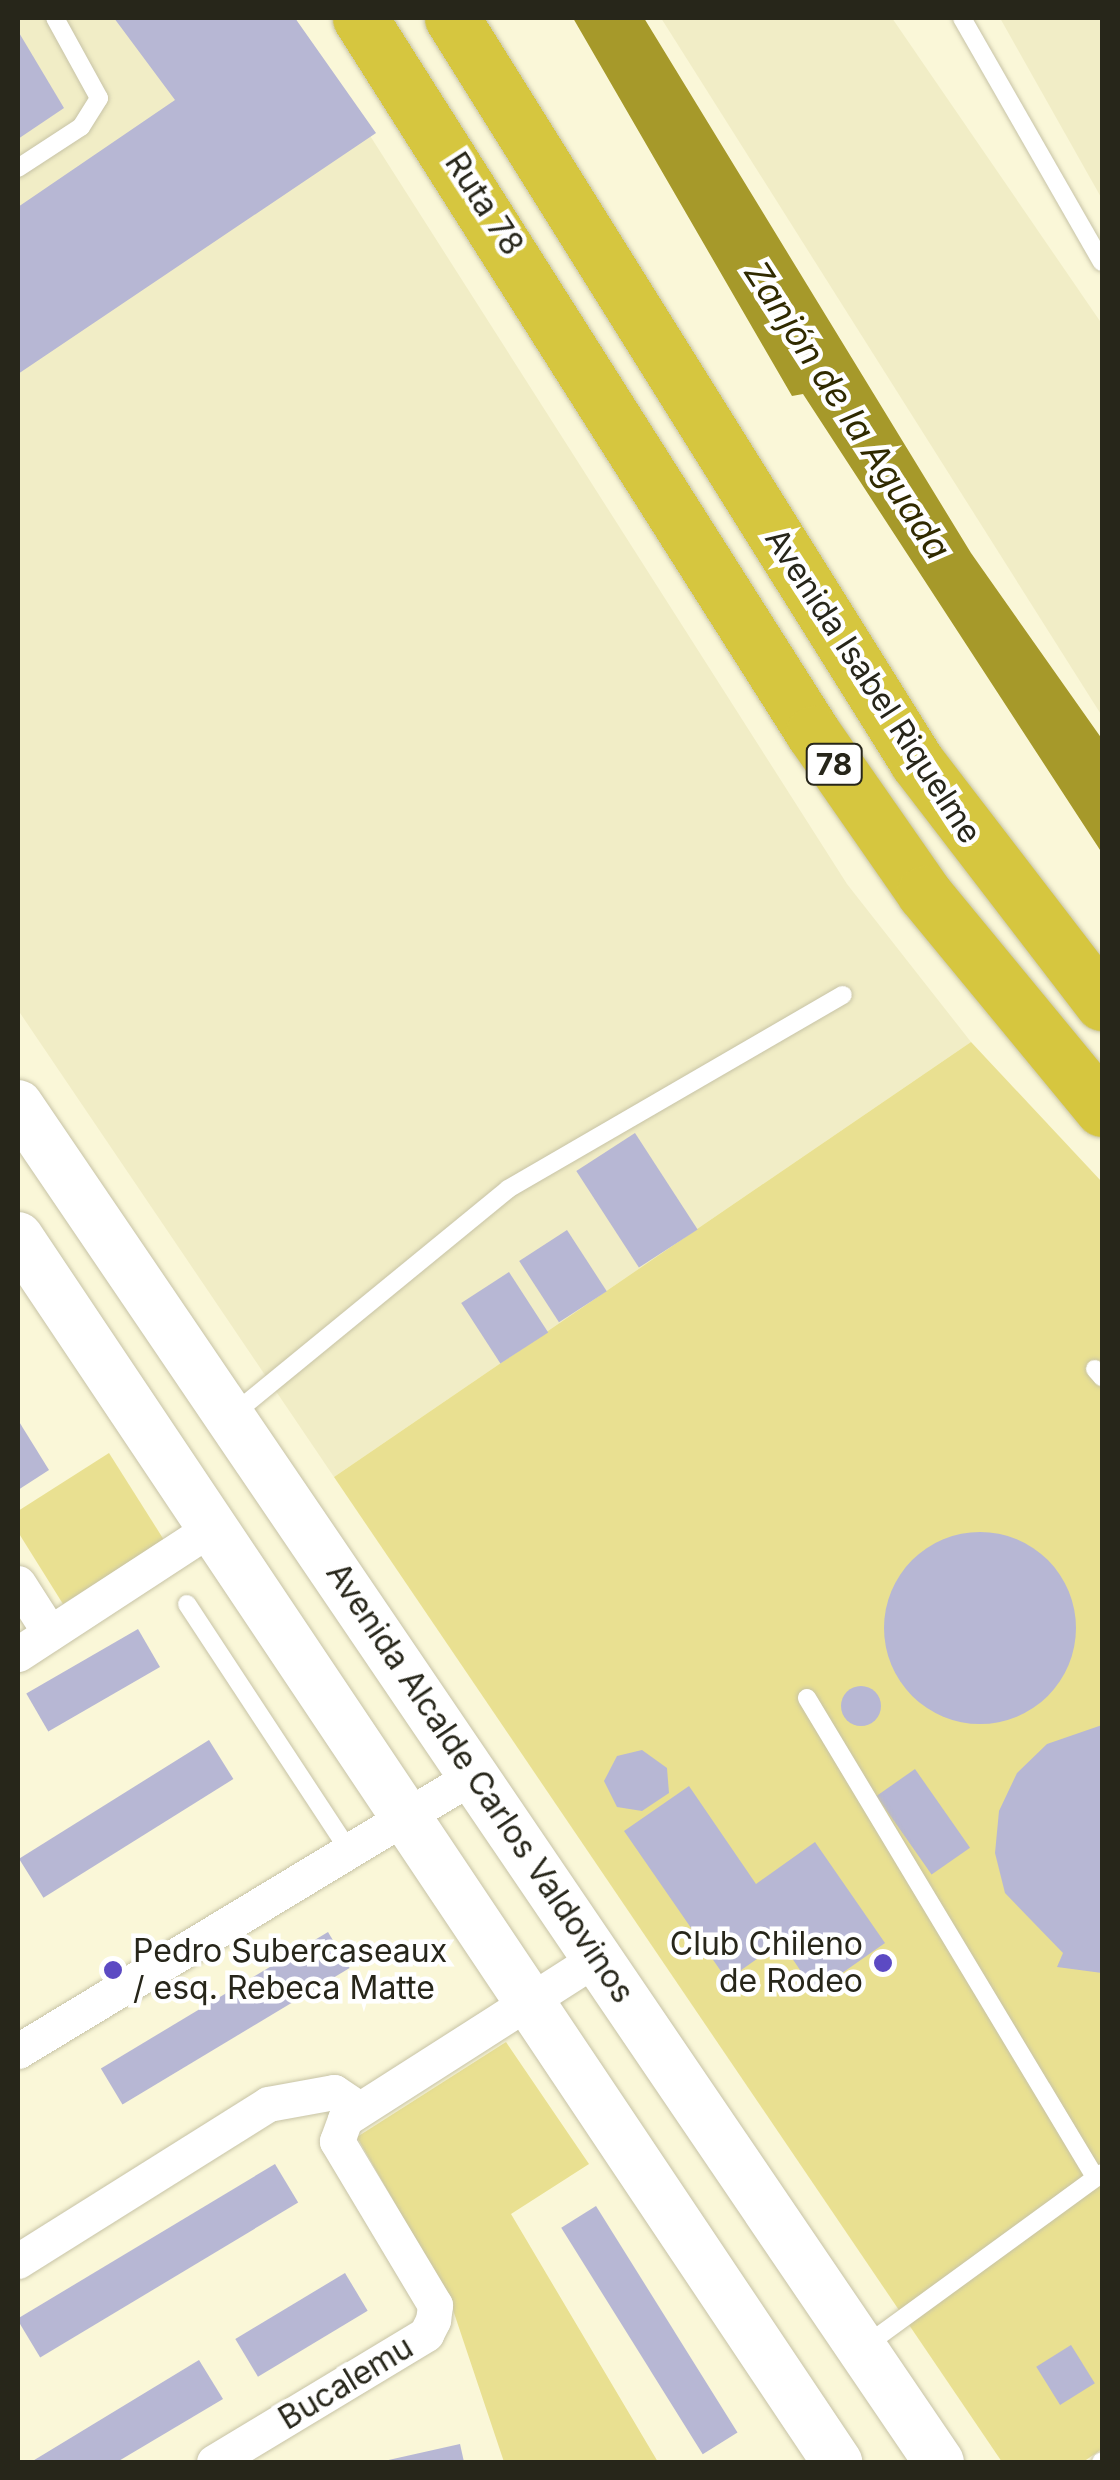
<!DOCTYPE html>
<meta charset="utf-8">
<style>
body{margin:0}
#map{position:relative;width:1120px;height:2480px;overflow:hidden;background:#faf7d8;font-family:Inter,sans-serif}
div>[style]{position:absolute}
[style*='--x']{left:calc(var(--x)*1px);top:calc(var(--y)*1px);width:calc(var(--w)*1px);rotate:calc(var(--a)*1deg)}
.built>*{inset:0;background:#f1edc6}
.green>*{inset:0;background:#e9e091}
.water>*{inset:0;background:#a6992a}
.building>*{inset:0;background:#b7b7d4;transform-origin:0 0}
.round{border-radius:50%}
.roads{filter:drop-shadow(0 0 2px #c7c3a6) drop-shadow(0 0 2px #c7c3a6)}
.service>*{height:18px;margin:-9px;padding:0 9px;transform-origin:9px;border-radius:9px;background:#fff}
.minor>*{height:35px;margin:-17.5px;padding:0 17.5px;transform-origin:17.5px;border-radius:17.5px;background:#fff}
.secondary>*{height:50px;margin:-25px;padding:0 25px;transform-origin:25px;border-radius:25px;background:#fff}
.motorway>*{height:55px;margin:-27.5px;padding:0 27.5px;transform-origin:27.5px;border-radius:27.5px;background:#d6c63f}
.dots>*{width:28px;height:28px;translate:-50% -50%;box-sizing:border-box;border:5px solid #fff;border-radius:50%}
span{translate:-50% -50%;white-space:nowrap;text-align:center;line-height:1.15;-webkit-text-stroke:9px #fff;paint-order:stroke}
.shield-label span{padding:2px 8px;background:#fff;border:2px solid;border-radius:8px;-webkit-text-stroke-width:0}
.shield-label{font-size:30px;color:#27261a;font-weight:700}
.street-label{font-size:32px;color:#27261a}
.poi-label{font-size:32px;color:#27261a}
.right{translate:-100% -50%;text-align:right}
.left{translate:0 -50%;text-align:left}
.water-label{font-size:35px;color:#302a00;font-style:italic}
.frame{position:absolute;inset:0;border:20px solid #27261a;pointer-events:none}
</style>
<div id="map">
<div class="built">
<i style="clip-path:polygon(18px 18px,295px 18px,847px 884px,971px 1042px,334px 1477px,18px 1010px)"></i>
<i style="clip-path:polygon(661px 18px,892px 18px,1102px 324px,1102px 716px)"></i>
<i style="clip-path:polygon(1000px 18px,1102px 18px,1102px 199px)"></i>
</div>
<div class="green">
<i style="clip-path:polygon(971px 1042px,1102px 1182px,1102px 2449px,1083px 2462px,1002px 2462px,334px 1477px)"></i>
<i style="clip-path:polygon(109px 1453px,164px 1540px,63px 1604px,18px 1532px,18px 1511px)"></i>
<i style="clip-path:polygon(506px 2042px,589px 2164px,511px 2214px,658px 2462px,504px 2462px,449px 2298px,357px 2137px)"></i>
</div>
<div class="water">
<i style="clip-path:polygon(573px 18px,644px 18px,971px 553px,1102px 739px,1102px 853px,803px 394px,792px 396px)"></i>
</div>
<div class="building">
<i style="clip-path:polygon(114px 18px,295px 18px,376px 133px,18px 374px,18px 207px,175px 100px)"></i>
<i style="clip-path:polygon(18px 31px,64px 108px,18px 139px)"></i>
<i style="left:635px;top:1133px;width:115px;height:70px;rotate:57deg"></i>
<i style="left:567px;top:1230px;width:73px;height:57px;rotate:57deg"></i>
<i style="left:509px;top:1272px;width:72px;height:57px;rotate:57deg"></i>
<i style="clip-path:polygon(18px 1420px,49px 1470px,18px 1490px)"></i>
<i class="round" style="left:884px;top:1532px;width:192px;height:192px"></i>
<i style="left:138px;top:1629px;width:44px;height:129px;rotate:60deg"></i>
<i class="round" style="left:841px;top:1686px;width:40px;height:40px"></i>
<i style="clip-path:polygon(1102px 1725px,1102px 1973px,1057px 1967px,1063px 1953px,1005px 1893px,995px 1853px,999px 1811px,1017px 1773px,1047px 1744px)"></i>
<i style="left:209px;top:1740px;width:46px;height:224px;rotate:58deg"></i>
<i style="clip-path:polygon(642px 1750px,667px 1768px,669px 1793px,642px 1811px,617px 1807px,604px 1781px,617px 1756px)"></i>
<i style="left:915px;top:1769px;width:96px;height:47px;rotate:55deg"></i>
<i style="clip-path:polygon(689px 1786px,756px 1884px,815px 1842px,885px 1943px,815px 1992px,781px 1942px,727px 1980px,624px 1831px)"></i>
<i style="left:328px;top:1932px;width:42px;height:265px;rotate:59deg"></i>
<i style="left:275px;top:2164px;width:45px;height:301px;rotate:59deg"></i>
<i style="left:596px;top:2206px;width:267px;height:41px;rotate:58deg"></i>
<i style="left:345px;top:2273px;width:44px;height:128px;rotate:59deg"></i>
<i style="left:1071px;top:2345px;width:45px;height:41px;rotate:58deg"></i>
<i style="clip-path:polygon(199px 2360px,223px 2399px,117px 2462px,31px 2462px)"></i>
<i style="clip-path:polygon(460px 2444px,464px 2462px,384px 2462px,384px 2461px)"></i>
</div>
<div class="roads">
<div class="service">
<i style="--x:962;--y:18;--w:281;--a:60.2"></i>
<i style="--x:18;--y:168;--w:75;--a:-33.1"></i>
<i style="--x:81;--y:127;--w:34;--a:-58"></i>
<i style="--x:99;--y:98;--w:91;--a:-118.8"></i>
<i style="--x:1095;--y:1369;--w:11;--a:49"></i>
<i style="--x:231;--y:1416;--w:358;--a:-39.3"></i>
<i style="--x:508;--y:1189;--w:387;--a:-30.1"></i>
<i style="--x:187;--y:1604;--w:292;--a:56.7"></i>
<i style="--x:807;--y:1698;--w:559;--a:58.98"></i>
<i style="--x:865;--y:2346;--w:293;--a:-36.1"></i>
<i style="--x:1101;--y:2462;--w:1;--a:-45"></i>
</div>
<div class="minor">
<i style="--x:18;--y:1583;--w:59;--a:57.4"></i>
<i style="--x:18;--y:1654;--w:234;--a:-33.1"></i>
<i style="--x:18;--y:2051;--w:535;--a:-31.17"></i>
<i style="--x:18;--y:2261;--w:295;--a:-32.1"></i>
<i style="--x:268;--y:2104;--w:67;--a:-10.3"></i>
<i style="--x:334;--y:2092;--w:30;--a:34"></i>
<i style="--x:214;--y:2462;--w:248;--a:-31.1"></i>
<i style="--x:426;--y:2334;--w:16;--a:-63"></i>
<i style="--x:433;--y:2320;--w:15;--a:-82"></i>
<i style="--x:435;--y:2305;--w:191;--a:-120.9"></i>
<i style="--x:337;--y:2141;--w:23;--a:-70"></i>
<i style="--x:345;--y:2119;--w:300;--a:-32.6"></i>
</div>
<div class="secondary">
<i style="--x:18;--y:1105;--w:1640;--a:55.84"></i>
<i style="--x:18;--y:1237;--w:1474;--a:56.23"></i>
</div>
<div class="motorway">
<i style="--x:360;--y:18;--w:846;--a:57.64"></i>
<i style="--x:813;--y:733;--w:195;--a:55.2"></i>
<i style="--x:924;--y:893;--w:280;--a:50.5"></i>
<i style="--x:452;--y:18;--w:877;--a:57.99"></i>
<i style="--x:917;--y:762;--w:304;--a:52.5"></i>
</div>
</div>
<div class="dots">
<i style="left:883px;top:1963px;background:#5c4ac3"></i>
<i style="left:113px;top:1970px;background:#5c4ac3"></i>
</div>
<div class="shield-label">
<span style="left:834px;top:764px">78</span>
</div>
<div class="street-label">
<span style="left:484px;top:204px;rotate:57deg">Ruta 78</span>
<span style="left:873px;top:686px;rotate:57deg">Avenida Isabel Riquelme</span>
<span style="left:480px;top:1783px;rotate:56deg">Avenida Alcalde Carlos Valdovinos</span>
<span style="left:346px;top:2383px;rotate:-31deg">Bucalemu</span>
</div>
<div class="poi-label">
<span class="right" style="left:863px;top:1963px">Club Chileno<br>de Rodeo</span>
<span class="left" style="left:133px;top:1970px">Pedro Subercaseaux<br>/ esq. Rebeca Matte</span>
</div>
<div class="water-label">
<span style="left:848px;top:410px;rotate:57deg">Zanjón de la Aguada</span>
</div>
<div class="frame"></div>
</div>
